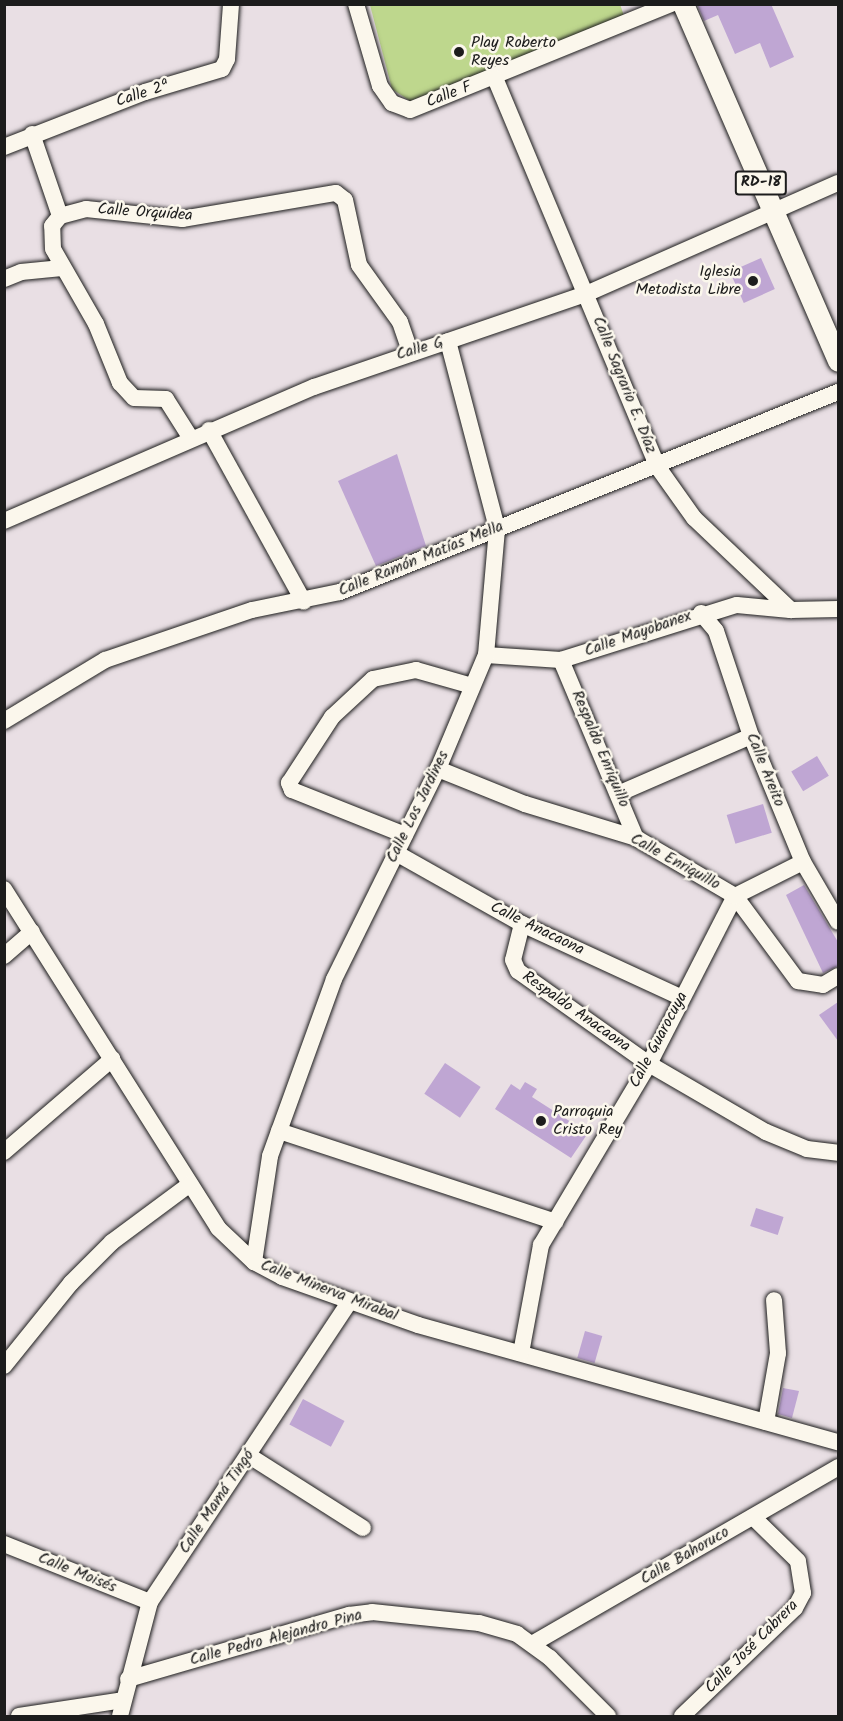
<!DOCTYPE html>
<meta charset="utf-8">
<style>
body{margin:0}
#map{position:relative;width:843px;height:1721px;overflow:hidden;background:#e9dfe4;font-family:Kalam,sans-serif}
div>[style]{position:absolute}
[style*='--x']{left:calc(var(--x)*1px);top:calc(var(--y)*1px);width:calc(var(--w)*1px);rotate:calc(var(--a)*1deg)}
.green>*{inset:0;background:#bed78d}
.building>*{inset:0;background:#bfa6d3;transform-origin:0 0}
.roads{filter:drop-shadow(0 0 2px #1c1c1c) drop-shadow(0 0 2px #1c1c1c)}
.minor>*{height:16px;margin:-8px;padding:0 8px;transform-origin:8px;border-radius:8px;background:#fbf7ec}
.major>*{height:21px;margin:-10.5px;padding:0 10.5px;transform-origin:10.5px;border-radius:10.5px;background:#fbf7ec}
.dots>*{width:16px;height:16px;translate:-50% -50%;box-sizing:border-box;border:3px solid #fbf7ec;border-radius:50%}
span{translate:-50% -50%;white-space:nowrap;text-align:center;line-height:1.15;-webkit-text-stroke:5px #fbf7ec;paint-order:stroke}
.shield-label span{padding:2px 4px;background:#fbf7ec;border:2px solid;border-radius:4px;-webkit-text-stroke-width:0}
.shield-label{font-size:15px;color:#1c1c1c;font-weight:700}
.poi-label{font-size:16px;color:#1c1c1c}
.left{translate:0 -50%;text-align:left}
.right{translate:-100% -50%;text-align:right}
.street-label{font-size:16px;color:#1c1c1c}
.frame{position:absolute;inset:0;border:6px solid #1c1c1c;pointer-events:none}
</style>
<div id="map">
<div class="green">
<i style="clip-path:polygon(620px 4px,624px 16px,410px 101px,392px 89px,370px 5px)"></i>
</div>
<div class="building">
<i style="clip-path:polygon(697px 4px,771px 4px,794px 57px,770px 68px,760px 43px,735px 54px,718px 15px,704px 21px)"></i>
<i style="left:761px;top:258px;width:34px;height:34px;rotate:66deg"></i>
<i style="clip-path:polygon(397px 454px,426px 546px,376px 566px,338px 481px)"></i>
<i style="left:817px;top:756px;width:23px;height:30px;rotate:59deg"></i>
<i style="left:763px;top:804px;width:30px;height:38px;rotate:73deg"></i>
<i style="clip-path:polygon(804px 885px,838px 942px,838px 966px,823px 973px,786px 895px)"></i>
<i style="clip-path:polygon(838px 1002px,838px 1041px,819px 1015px)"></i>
<i style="left:445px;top:1063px;width:43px;height:37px;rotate:34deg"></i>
<i style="clip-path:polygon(525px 1082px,537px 1089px,532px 1097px,588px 1133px,571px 1158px,495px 1109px,511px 1084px,520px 1090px)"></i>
<i style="left:756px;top:1208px;width:29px;height:19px;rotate:18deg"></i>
<i style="left:585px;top:1331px;width:18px;height:28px;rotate:16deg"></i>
<i style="clip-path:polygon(783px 1388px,799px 1391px,792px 1418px,778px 1414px)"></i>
<i style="left:303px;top:1399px;width:47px;height:29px;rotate:28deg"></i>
</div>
<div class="roads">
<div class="minor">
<i style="--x:356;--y:4;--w:85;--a:73.7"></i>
<i style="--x:380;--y:86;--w:21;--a:55"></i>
<i style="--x:392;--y:103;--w:19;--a:21"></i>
<i style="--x:410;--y:110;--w:282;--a:-22.1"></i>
<i style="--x:495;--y:78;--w:420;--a:67.3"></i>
<i style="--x:657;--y:466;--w:64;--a:54.6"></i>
<i style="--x:694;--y:518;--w:134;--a:43.5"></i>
<i style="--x:791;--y:610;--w:47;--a:-1.2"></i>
<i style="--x:32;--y:134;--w:87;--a:71.1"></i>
<i style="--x:4;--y:147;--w:151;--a:-21.3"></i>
<i style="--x:145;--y:92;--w:80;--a:-16.6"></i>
<i style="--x:222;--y:69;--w:11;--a:-63"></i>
<i style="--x:227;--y:59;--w:55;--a:-85.8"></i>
<i style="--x:4;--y:279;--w:18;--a:-22"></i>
<i style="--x:21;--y:272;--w:41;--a:-5.6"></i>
<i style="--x:209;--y:430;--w:196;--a:61.1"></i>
<i style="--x:190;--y:437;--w:45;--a:-122.3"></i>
<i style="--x:166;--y:399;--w:32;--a:-178"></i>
<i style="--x:134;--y:398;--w:21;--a:-133"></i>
<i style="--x:120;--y:383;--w:64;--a:-112.1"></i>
<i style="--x:96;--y:324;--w:86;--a:-119.8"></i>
<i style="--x:53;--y:249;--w:23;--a:-92"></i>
<i style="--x:52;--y:226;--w:13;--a:-51"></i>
<i style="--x:60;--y:216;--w:27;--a:-15"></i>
<i style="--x:86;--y:209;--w:97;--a:5.9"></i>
<i style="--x:182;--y:219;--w:156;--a:-9.6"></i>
<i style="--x:336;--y:193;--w:11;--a:38"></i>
<i style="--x:345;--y:200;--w:66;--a:77.8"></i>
<i style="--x:359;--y:265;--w:70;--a:54.3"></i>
<i style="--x:400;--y:322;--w:31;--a:71"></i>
<i style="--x:4;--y:521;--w:338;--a:-23.4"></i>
<i style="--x:314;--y:387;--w:287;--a:-18.9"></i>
<i style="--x:586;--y:294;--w:275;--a:-23.8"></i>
<i style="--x:701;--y:613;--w:23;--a:50"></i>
<i style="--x:716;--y:631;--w:111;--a:71.6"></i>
<i style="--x:751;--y:736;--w:136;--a:67.6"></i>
<i style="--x:803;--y:862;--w:69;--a:59.7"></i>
<i style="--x:486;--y:655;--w:75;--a:3.8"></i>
<i style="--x:561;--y:660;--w:184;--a:-17.4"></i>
<i style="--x:737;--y:605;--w:53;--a:5.4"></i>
<i style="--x:561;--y:660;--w:193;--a:67.2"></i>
<i style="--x:4;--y:721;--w:118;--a:-31.1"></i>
<i style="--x:105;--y:660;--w:155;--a:-18.8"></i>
<i style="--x:252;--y:610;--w:90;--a:-11.6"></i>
<i style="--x:340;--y:592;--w:537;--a:-21.88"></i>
<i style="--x:438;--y:769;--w:94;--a:21.9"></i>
<i style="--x:525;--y:804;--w:116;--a:17"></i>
<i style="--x:636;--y:838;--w:115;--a:30.4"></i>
<i style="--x:735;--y:896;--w:106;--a:53.5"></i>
<i style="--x:798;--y:981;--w:25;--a:9"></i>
<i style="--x:823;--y:985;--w:17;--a:-31"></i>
<i style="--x:620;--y:793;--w:143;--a:-23.5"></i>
<i style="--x:405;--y:835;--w:122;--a:-158.3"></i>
<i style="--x:292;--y:790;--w:8;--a:-113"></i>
<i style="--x:289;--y:783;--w:79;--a:-56.9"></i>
<i style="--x:332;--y:717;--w:56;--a:-42.8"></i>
<i style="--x:373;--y:679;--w:44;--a:-11.8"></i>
<i style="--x:416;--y:670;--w:58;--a:15.9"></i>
<i style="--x:396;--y:853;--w:145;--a:29.4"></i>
<i style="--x:522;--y:924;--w:176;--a:24.8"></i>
<i style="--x:4;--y:889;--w:401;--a:57.7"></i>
<i style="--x:218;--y:1228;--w:50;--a:43.4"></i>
<i style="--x:254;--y:1262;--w:32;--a:28"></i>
<i style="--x:282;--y:1277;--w:144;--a:19.4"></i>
<i style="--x:418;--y:1325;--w:436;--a:15.6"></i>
<i style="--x:522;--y:924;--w:37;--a:104"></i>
<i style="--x:513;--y:960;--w:12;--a:66"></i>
<i style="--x:518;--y:971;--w:161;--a:35.4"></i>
<i style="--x:649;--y:1064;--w:135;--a:30.2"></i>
<i style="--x:766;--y:1132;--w:44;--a:22.5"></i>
<i style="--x:807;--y:1149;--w:31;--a:7"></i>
<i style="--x:4;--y:956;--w:37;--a:-41"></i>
<i style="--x:279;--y:1131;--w:291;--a:18.2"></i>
<i style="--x:4;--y:1152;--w:143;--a:-40.7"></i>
<i style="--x:254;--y:1262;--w:107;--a:-81.4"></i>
<i style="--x:270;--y:1156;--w:188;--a:-70.1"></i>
<i style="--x:334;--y:979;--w:234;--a:-63.7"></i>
<i style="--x:438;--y:769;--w:124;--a:-67.2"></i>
<i style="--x:486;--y:655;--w:127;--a:-85"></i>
<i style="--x:497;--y:528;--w:193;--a:-104.7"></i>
<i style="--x:521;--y:1353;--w:110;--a:-79.5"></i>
<i style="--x:541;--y:1245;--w:211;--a:-59.2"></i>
<i style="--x:649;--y:1064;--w:189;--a:-62.9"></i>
<i style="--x:735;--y:896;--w:76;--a:-26.6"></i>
<i style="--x:4;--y:1366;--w:107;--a:-51.1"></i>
<i style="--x:71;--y:1283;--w:58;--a:-45"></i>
<i style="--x:112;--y:1242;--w:97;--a:-36.6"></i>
<i style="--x:766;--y:1422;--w:70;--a:-80.1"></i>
<i style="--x:778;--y:1353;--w:53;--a:-94.3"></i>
<i style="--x:248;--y:1455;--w:136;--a:32.4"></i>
<i style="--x:4;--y:1544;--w:157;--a:21.7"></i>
<i style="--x:532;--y:1644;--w:354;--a:-30"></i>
<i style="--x:128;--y:1679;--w:230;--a:-16.2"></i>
<i style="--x:349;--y:1615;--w:23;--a:-7"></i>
<i style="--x:372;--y:1612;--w:108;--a:5.9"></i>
<i style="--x:479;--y:1623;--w:40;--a:16"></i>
<i style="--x:517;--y:1634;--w:41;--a:36"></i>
<i style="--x:550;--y:1658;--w:82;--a:45"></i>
<i style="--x:19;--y:1716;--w:105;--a:-8.7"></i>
<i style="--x:120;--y:1716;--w:118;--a:-75.3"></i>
<i style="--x:150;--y:1602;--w:360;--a:-56.4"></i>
<i style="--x:682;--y:1716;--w:156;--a:-43.7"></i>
<i style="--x:795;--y:1608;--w:17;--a:-62"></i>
<i style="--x:803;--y:1593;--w:32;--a:-99"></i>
<i style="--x:798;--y:1561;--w:63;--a:-135.6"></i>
</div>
<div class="major">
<i style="--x:683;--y:4;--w:389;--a:66.5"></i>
</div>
</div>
<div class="dots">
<i style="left:459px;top:52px;background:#1c1c1c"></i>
<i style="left:753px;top:281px;background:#1c1c1c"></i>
<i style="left:541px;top:1121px;background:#1c1c1c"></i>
</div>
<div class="shield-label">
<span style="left:761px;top:183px">RD-18</span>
</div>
<div class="poi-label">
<span class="left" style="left:471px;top:52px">Play Roberto<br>Reyes</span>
<span class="right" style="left:741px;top:281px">Iglesia<br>Metodista Libre</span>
<span class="left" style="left:553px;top:1121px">Parroquia<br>Cristo Rey</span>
</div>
<div class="street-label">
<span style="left:143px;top:94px;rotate:-18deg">Calle 2ª</span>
<span style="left:449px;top:95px;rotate:-21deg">Calle F</span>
<span style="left:145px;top:213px;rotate:4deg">Calle Orquídea</span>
<span style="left:420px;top:349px;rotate:-16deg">Calle G</span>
<span style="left:624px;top:385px;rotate:68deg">Calle Sagrario E. Díaz</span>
<span style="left:421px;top:559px;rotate:-22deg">Calle Ramón Matías Mella</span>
<span style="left:638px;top:634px;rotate:-19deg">Calle Mayobanex</span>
<span style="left:600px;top:749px;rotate:67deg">Respaldo Enriquillo</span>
<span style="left:765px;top:770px;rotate:68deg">Calle Areito</span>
<span style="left:418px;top:807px;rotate:-64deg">Calle Los Jardines</span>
<span style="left:675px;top:862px;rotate:29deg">Calle Enriquillo</span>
<span style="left:537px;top:929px;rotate:26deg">Calle Anacaona</span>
<span style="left:576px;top:1012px;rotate:35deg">Respaldo Anacaona</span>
<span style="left:659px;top:1040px;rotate:-62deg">Calle Guarocuya</span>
<span style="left:329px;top:1291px;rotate:21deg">Calle Minerva Mirabal</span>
<span style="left:217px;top:1502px;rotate:-56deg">Calle Mamá Tingó</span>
<span style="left:685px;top:1556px;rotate:-30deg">Calle Bahoruco</span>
<span style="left:77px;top:1573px;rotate:22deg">Calle Moisés</span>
<span style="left:276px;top:1638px;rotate:-15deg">Calle Pedro Alejandro Pina</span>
<span style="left:752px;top:1647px;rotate:-45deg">Calle José Cabrera</span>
</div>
<div class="frame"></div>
</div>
